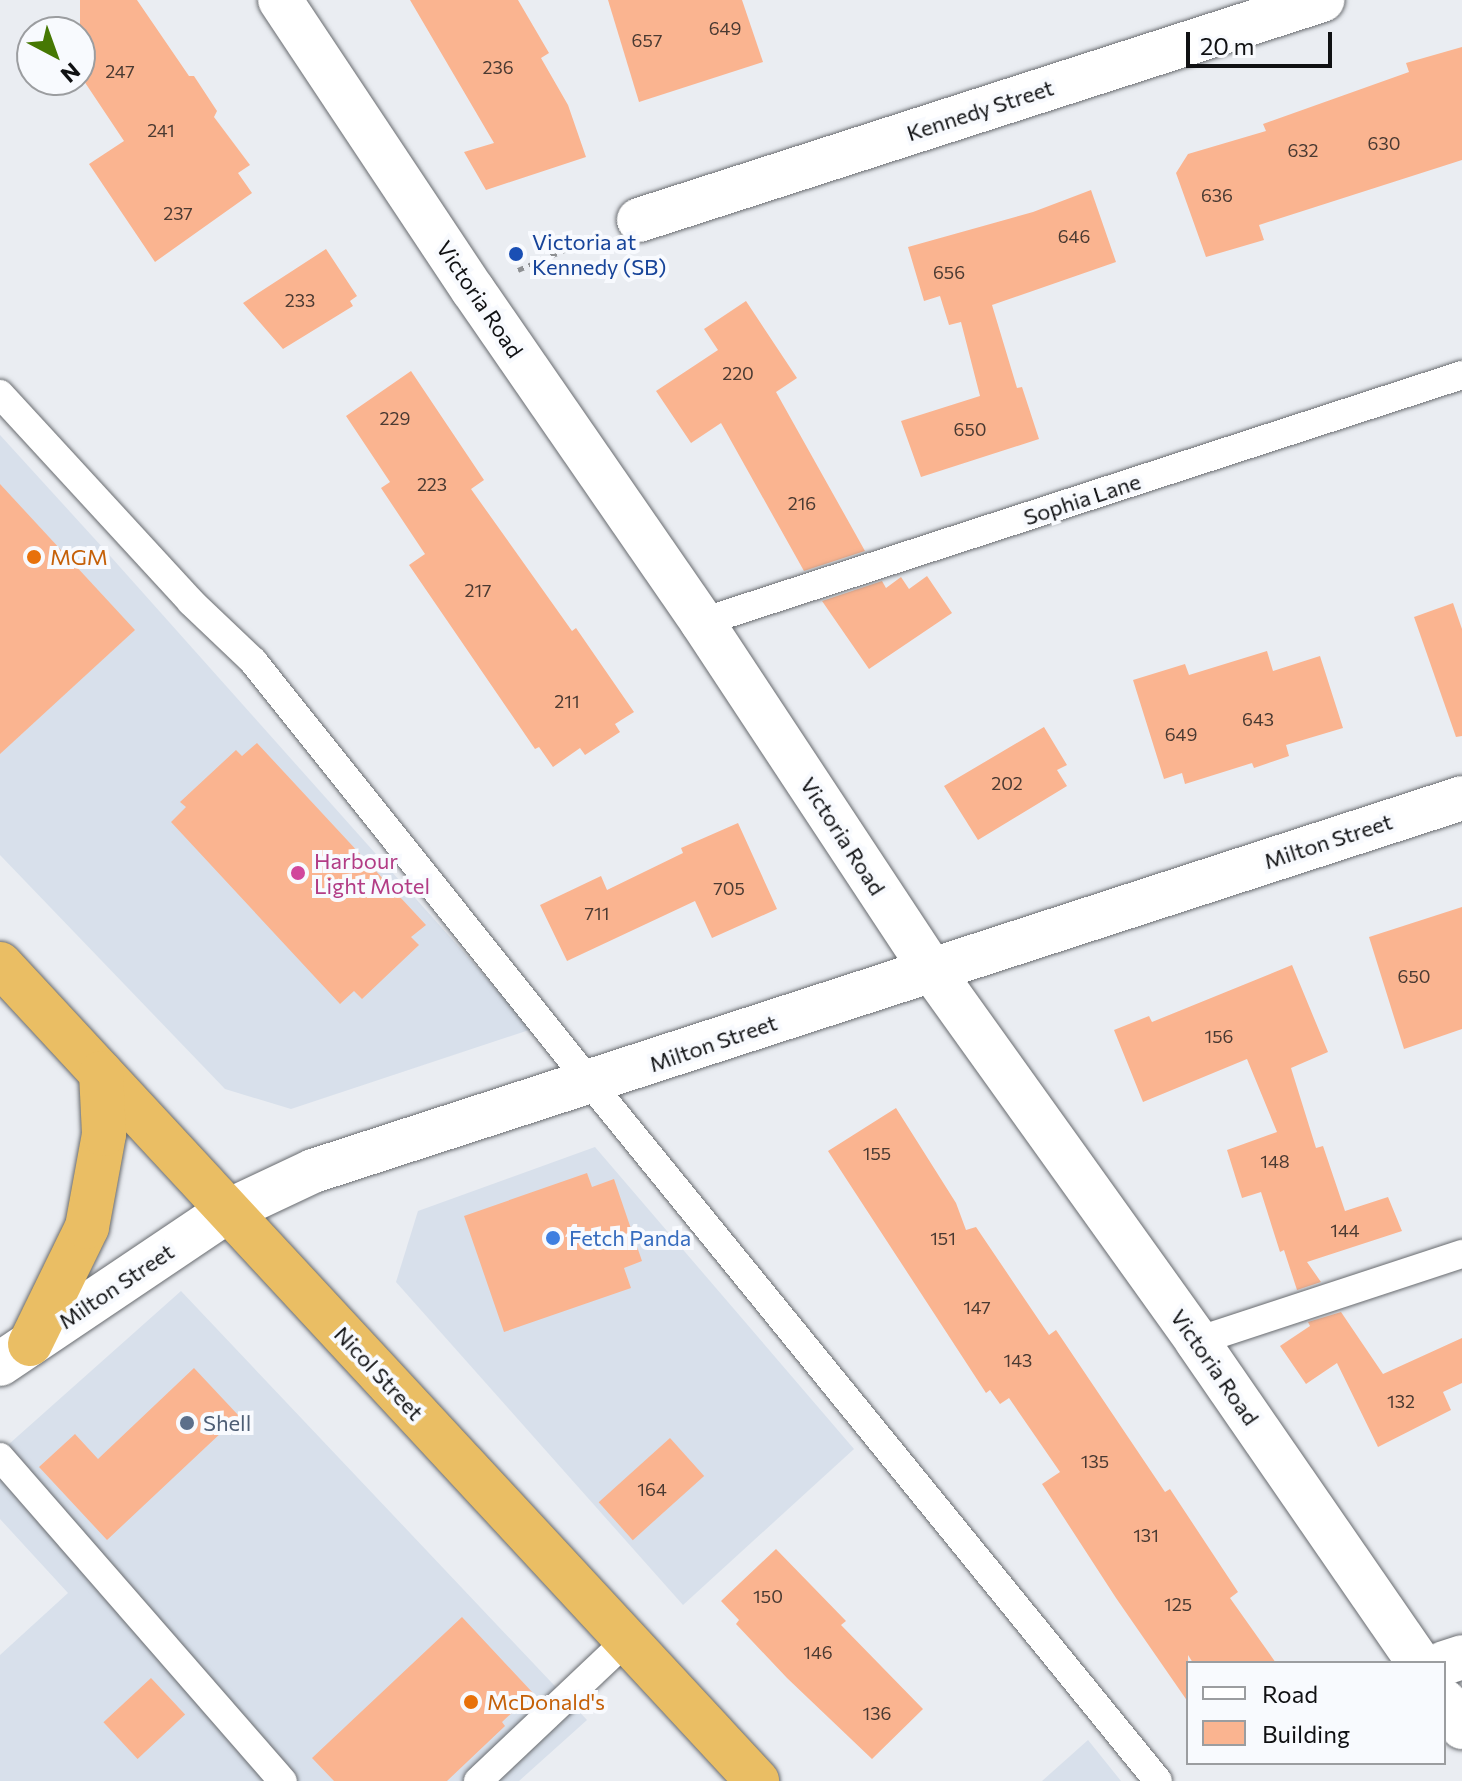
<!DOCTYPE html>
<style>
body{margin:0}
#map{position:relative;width:1462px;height:1781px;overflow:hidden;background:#eaedf2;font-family:Commissioner,sans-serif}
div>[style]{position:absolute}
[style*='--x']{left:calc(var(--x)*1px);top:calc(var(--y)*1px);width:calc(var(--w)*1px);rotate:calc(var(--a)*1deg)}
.built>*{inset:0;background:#d8e0eb}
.building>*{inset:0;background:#fab490;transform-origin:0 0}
.path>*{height:5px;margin-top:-2.5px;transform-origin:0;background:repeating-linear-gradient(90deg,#8e9093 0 6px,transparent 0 12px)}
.roads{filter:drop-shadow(0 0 2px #686b6f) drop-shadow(0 0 2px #686b6f)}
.service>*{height:28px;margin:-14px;padding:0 14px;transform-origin:14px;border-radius:14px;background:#fff}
.minor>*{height:44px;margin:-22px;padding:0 22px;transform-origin:22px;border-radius:22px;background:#fff}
.tertiary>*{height:44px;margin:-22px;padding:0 22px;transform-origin:22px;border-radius:22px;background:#fff}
.trunk>*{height:44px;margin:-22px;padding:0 22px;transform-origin:22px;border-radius:22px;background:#eabe64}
.dots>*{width:22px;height:22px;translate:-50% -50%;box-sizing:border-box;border:4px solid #f8fafe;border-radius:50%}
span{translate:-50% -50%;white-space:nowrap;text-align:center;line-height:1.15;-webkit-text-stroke:8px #f8fafe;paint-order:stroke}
.number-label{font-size:18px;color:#4a3a32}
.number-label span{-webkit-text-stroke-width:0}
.street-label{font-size:22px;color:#101113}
.transit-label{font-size:22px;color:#164399}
.left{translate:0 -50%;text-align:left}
.food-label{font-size:22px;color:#c56008}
.hotel-label{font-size:22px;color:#b23c85}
.shop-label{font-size:22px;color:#366cbe}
.service-label{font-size:22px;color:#4e5e75}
.legend{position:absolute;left:1186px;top:1661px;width:260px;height:104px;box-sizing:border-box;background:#f8fafe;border:2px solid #9b9da0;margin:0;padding:10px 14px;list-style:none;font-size:24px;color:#101113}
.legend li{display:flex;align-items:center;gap:16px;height:40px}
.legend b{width:40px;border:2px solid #9b9da0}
.north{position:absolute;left:16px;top:16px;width:80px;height:80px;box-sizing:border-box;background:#f8fafe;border:2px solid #9b9da0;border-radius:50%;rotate:139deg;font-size:22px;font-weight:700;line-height:32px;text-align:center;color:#101113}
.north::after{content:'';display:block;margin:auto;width:28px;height:36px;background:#467803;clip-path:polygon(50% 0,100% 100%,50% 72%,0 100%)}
.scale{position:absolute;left:1186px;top:32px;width:146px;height:36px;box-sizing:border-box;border:4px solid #101113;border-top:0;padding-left:10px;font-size:24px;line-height:28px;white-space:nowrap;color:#101113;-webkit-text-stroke:6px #f8fafe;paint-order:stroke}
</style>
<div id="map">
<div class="built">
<i style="clip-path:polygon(0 435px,103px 548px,532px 1029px,291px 1109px,225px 1089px,0 855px)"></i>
<i style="clip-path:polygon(595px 1147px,854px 1449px,683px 1605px,396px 1282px,418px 1211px)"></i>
<i style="clip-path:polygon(181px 1291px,587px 1720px,519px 1781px,0 1781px,0 1655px,68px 1593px,0 1519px,0 1452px)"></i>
<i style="clip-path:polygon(1088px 1740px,1121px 1781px,1042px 1781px)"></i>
</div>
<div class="building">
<i style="clip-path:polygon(80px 0,137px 0,189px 76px,194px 76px,217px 111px,214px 117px,250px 165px,238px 173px,252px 193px,155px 262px,89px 164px,124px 141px,80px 75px)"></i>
<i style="clip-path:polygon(410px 0,518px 0,549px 53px,541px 58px,568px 105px,586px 157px,486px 190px,464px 152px,494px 143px)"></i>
<i style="clip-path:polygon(608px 0,742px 0,763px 62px,639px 102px)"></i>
<i style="clip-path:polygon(1462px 47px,1462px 160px,1259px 225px,1264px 240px,1206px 257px,1176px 173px,1188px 154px,1266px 131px,1263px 124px,1409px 72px,1406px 63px)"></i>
<i style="clip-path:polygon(1091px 190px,1116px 262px,992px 305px,1017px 388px,1022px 387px,1039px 439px,921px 477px,901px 421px,980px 396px,961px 322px,949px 325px,940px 296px,924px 301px,908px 247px,1033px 212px)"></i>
<i style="clip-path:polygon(326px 249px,357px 296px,350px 301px,353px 306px,283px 349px,243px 303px)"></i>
<i style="clip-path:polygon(746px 301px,797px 378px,776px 392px,865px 551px,804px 571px,721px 423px,691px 443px,656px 391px,718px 350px,704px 329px)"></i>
<i style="clip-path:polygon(411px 371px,484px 480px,471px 489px,572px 631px,576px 628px,634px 712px,615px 724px,620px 732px,585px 755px,580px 748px,553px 767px,539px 747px,535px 749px,409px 565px,425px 554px,381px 488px,390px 482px,346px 416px)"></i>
<i style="clip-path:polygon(0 484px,135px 630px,0 754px)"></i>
<i style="clip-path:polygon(927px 576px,952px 613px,869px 669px,822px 601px,882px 581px,886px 588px,901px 577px,909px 589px)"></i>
<i style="clip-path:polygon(1453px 603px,1462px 629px,1462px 736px,1456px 737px,1414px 617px)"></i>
<i style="clip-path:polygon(1267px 651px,1273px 671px,1320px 656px,1343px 728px,1286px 745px,1289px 756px,1254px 768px,1252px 763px,1185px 784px,1182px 773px,1164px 779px,1133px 680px,1185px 664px,1189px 675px)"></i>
<i style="clip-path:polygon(1044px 727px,1067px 765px,1057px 770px,1067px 786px,978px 840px,944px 786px)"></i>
<i style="clip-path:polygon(257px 743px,426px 925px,411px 937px,419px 945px,362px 999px,354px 991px,340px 1004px,171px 822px,186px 807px,180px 802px,236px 750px,242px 756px)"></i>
<i style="clip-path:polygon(738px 823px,777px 909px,712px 938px,695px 901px,567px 961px,540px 905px,601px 876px,607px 890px,683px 853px,681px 848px)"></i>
<i style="clip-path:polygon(1462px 907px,1462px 1029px,1404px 1049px,1369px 937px)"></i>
<i style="clip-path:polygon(1292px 965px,1328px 1052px,1291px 1068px,1316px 1148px,1323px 1146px,1345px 1211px,1388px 1197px,1402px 1231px,1307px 1262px,1321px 1282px,1297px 1290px,1284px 1250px,1280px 1252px,1261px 1192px,1242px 1198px,1227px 1150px,1277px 1132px,1247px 1059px,1143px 1102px,1114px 1030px,1149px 1016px,1152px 1022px)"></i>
<i style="clip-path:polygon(896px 1108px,956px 1203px,966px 1230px,976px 1227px,1049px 1335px,1056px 1330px,1165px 1492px,1170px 1489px,1238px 1592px,1230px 1598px,1276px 1663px,1193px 1663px,1188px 1655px,1188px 1702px,1116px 1598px,1042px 1484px,1060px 1472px,1009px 1398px,1000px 1404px,990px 1390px,986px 1393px,828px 1151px)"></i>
<i style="clip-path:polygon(587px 1173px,592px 1187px,614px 1179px,642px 1261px,624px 1268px,631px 1288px,504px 1332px,464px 1216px)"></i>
<i style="clip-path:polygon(1341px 1312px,1383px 1374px,1462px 1338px,1462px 1383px,1443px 1392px,1451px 1410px,1378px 1447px,1337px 1363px,1306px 1384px,1280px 1346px,1310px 1326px,1308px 1322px)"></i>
<i style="clip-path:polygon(194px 1368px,239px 1416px,107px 1540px,39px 1467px,75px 1434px,98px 1459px)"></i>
<i style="left:670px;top:1438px;width:51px;height:96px;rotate:48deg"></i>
<i style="clip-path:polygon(776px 1549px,846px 1621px,841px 1625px,923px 1709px,872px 1759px,787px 1678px,736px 1624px,739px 1620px,721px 1601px)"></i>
<i style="clip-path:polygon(462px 1617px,533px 1693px,502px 1722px,505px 1726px,447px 1781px,334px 1781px,312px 1758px)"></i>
<i style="left:151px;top:1678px;width:50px;height:65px;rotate:47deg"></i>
</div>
<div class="path">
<i style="--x:518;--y:270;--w:86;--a:-23.3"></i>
</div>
<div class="roads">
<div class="service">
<i style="--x:0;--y:394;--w:282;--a:47.4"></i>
<i style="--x:191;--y:602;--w:86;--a:43.6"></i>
<i style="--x:253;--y:661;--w:541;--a:51.37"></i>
<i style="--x:591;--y:1084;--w:898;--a:50.87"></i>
<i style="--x:702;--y:622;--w:799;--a:-18"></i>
<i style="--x:1197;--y:1341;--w:279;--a:-18.2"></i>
<i style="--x:0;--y:1457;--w:430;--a:48.9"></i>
<i style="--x:478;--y:1781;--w:205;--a:-43.4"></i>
</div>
<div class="minor">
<i style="--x:639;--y:220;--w:718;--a:-17.85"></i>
<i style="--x:0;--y:1364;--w:275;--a:-33.9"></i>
<i style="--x:1444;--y:1663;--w:19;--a:-18"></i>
</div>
<div class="tertiary">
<i style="--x:280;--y:0;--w:348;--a:56.4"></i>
<i style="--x:473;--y:290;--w:403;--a:55.4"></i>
<i style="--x:702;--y:622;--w:416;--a:56.6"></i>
<i style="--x:931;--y:969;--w:457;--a:54.4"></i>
<i style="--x:1197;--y:1341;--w:391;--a:55.4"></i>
<i style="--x:228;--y:1211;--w:94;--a:-25.2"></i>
<i style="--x:313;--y:1171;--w:1208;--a:-17.98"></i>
<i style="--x:1444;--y:1701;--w:32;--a:55"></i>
</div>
<div class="trunk">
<i style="--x:0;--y:964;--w:1114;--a:47.18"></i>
<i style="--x:30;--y:1344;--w:130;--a:-64"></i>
<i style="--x:87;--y:1227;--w:95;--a:-79.6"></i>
<i style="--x:104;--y:1134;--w:61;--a:-92.8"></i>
</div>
</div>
<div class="dots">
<i style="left:516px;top:254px;background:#1a4fb4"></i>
<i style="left:34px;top:557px;background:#e8710a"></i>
<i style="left:298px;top:873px;background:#d1479c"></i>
<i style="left:553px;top:1238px;background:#3f7fe0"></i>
<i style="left:187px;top:1423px;background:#5c6f8a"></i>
<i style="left:471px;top:1702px;background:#e8710a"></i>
</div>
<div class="number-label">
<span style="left:725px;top:28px">649</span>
<span style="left:647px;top:40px">657</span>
<span style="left:498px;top:67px">236</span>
<span style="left:120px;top:71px">247</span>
<span style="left:161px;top:130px">241</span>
<span style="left:1384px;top:143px">630</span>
<span style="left:1303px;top:150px">632</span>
<span style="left:1217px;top:195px">636</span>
<span style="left:178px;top:213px">237</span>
<span style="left:1074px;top:236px">646</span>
<span style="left:949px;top:272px">656</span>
<span style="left:300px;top:300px">233</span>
<span style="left:738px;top:373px">220</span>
<span style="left:395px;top:418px">229</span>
<span style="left:970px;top:429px">650</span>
<span style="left:432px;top:484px">223</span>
<span style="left:802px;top:503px">216</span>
<span style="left:478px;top:590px">217</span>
<span style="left:567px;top:701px">211</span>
<span style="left:1258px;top:719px">643</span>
<span style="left:1181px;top:734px">649</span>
<span style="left:1007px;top:783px">202</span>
<span style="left:729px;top:888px">705</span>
<span style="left:597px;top:913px">711</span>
<span style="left:1414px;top:976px">650</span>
<span style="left:1219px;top:1036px">156</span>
<span style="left:877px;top:1153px">155</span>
<span style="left:1275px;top:1161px">148</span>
<span style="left:1345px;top:1230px">144</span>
<span style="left:943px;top:1238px">151</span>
<span style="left:977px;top:1307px">147</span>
<span style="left:1018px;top:1360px">143</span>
<span style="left:1401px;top:1401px">132</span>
<span style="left:1095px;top:1461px">135</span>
<span style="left:652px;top:1489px">164</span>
<span style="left:1146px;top:1535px">131</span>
<span style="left:768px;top:1596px">150</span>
<span style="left:1178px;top:1604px">125</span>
<span style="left:818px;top:1652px">146</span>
<span style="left:877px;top:1713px">136</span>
</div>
<div class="street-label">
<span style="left:980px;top:110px;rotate:-18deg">Kennedy Street</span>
<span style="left:480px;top:299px;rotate:56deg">Victoria Road</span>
<span style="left:1082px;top:499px;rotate:-18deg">Sophia Lane</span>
<span style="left:843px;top:836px;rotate:57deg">Victoria Road</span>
<span style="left:1328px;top:841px;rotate:-18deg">Milton Street</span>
<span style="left:713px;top:1043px;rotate:-19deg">Milton Street</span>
<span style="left:116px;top:1286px;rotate:-34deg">Milton Street</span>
<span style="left:1215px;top:1367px;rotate:55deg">Victoria Road</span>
<span style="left:379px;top:1373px;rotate:47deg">Nicol Street</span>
</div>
<div class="transit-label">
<span class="left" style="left:532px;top:254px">Victoria at<br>Kennedy (SB)</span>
</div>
<div class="food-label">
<span class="left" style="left:50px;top:557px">MGM</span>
<span class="left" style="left:487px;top:1702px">McDonald's</span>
</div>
<div class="hotel-label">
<span class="left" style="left:314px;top:873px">Harbour<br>Light Motel</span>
</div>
<div class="shop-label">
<span class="left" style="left:569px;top:1238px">Fetch Panda</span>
</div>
<div class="service-label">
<span class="left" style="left:203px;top:1423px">Shell</span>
</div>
<ul class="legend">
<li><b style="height:10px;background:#fff"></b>Road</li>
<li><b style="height:22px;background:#fab490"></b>Building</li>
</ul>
<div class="north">N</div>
<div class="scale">20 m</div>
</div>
